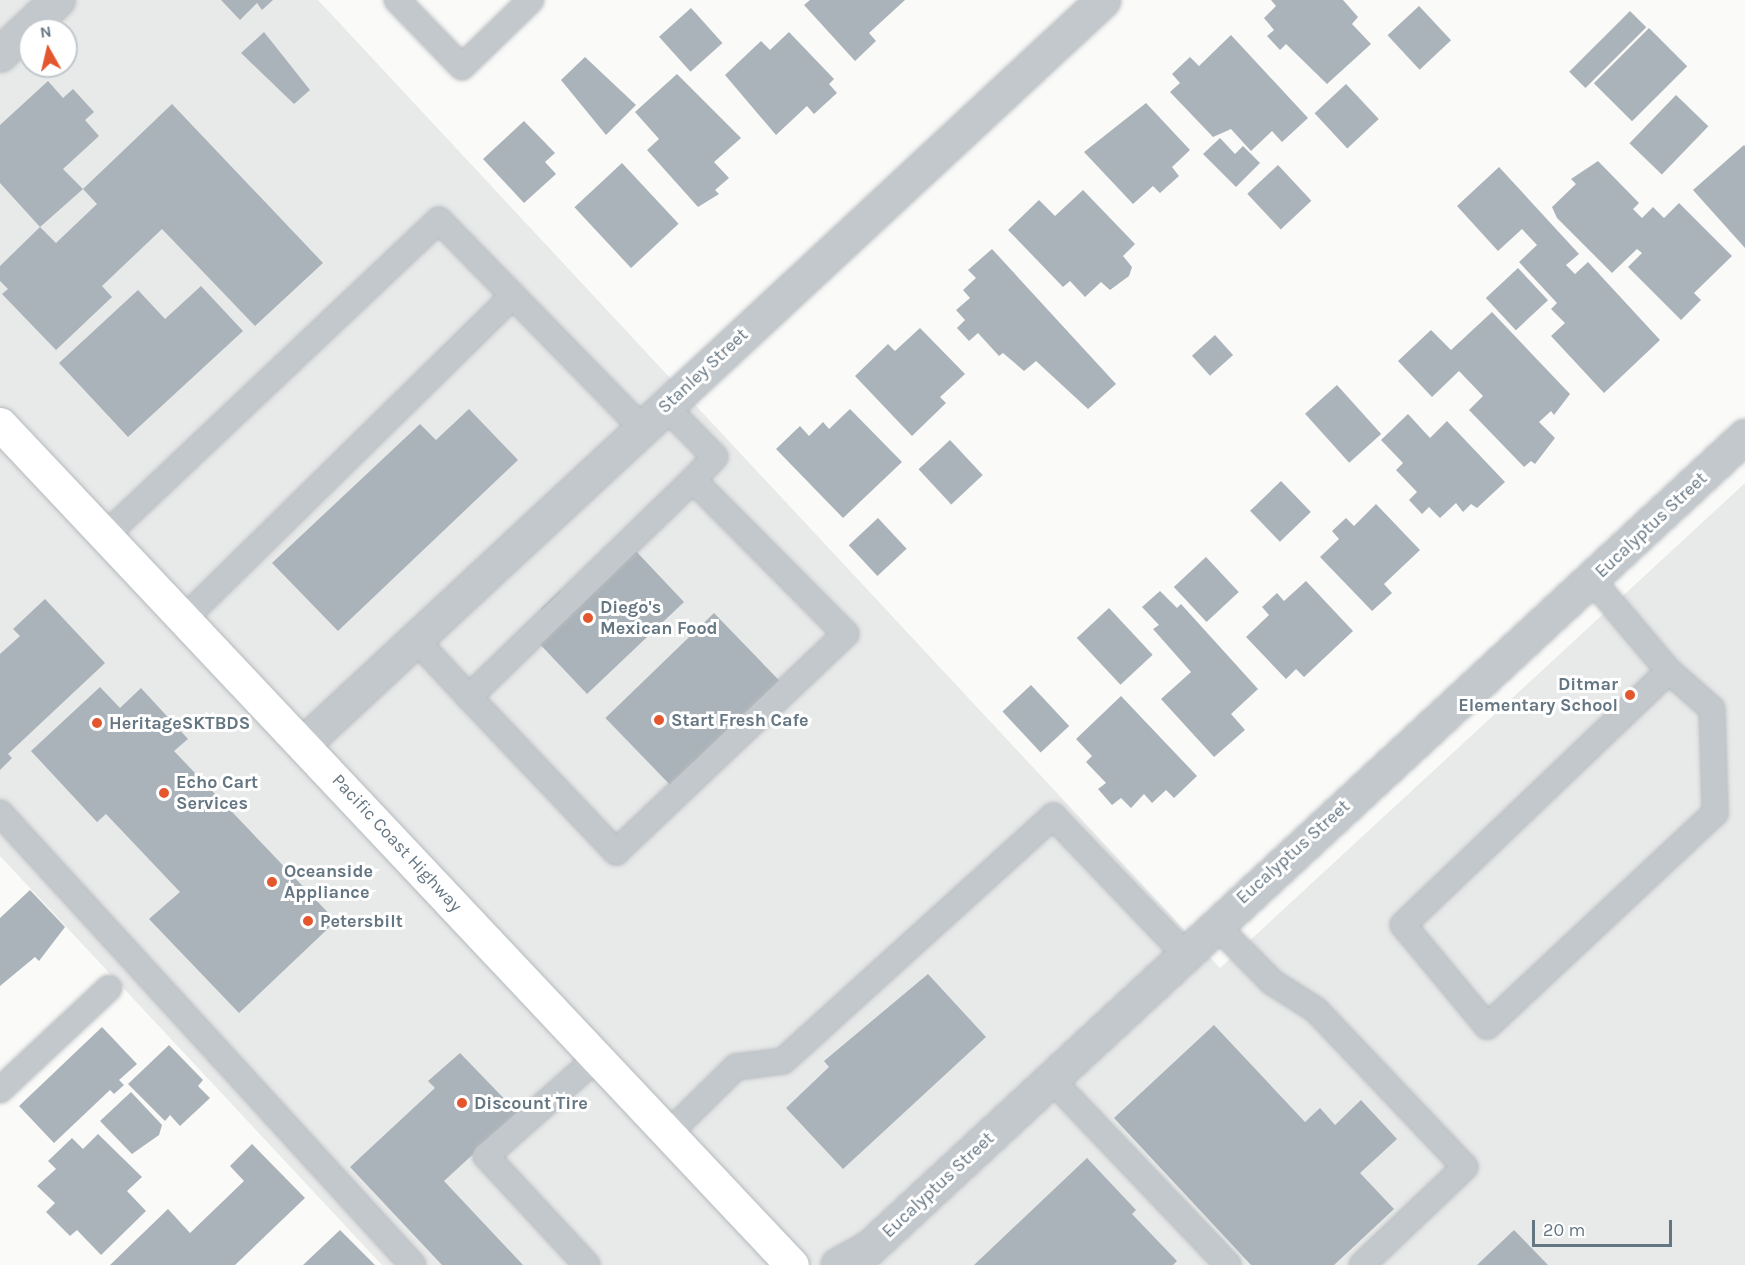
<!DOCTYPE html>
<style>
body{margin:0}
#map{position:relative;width:1745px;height:1265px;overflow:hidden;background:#fafaf8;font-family:Karla,sans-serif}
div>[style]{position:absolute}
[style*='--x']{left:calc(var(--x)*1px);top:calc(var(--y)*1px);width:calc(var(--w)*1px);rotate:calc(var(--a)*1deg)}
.built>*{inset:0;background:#e8e9e9}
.building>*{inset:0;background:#aab3b9;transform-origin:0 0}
.roads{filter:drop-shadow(0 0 2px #b5babe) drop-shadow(0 0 2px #b5babe)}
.service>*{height:24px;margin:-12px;padding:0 12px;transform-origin:12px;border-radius:12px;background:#c3c8cc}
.minor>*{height:33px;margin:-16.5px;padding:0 16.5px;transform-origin:16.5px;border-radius:16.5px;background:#c3c8cc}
.primary>*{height:33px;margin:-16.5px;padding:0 16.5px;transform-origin:16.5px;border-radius:16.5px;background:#fff}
.dots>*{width:16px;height:16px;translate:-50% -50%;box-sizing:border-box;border:3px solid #fff;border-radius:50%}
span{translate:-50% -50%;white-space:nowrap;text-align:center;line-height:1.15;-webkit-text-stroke:6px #fff;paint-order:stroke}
.street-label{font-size:18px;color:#657683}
.poi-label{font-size:18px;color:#657683;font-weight:700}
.left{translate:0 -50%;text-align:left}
.right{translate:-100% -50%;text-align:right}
.north{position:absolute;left:18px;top:18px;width:60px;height:60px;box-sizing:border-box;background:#fff;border:2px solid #c1c8cd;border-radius:50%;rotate:352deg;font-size:16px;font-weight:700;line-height:24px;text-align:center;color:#657683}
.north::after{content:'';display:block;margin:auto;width:21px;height:27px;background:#e4572e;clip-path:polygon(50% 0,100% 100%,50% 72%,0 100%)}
.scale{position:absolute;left:1532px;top:1220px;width:140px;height:27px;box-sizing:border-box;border:3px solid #657683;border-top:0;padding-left:8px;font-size:18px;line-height:21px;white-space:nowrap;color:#657683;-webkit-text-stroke:4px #fff;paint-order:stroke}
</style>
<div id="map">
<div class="built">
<i style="clip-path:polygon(evenodd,0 0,318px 0,1220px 968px,1745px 483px,1745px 1265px,382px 1265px,0 856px,0 0,30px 30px,66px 30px,66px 66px,30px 66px,30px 30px)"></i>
</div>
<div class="building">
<i style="clip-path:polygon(221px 0,273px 0,262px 10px,257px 3px,240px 20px)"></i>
<i style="clip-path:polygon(810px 0,905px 0,869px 33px,876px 41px,855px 61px,804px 5px)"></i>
<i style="clip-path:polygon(1271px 0,1343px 0,1358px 17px,1352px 24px,1371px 44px,1327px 84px,1286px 44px,1280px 50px,1267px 36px,1274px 30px,1264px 18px,1276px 6px)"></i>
<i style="left:1419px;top:6px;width:47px;height:43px;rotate:47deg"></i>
<i style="left:691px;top:8px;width:47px;height:43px;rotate:48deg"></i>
<i style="left:1630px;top:11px;width:23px;height:86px;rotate:45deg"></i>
<i style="left:1649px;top:28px;width:54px;height:78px;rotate:45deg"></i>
<i style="clip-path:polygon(264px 32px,310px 90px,294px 104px,241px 53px)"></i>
<i style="clip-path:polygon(789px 32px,834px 79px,829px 84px,837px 93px,814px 114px,807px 106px,776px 135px,725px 75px,761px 41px,770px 50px)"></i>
<i style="clip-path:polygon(1231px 35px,1308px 118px,1282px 142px,1272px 131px,1251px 151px,1231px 129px,1213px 137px,1170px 92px,1180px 83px,1172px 74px,1190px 57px,1199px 66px)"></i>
<i style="clip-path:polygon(585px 57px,636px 105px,606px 135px,561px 80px)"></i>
<i style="clip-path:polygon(677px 74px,741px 138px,714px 162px,729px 178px,715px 190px,719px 194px,698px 207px,647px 150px,659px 139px,635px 112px)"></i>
<i style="clip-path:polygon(48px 81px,63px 98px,73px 89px,94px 112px,85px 120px,99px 136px,63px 169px,83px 189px,40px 227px,56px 243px,97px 204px,83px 189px,172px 104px,323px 263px,255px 326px,162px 229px,102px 286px,112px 297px,56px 350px,2px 294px,8px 289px,0 281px,0 266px,40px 227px,0 183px,0 125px)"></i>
<i style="left:1346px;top:84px;width:48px;height:43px;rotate:47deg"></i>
<i style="left:1676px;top:95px;width:45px;height:67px;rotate:44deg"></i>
<i style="clip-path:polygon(1146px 103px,1190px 150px,1172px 167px,1179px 176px,1160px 193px,1153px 186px,1133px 204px,1084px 152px)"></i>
<i style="clip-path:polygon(524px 121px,555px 153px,545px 162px,556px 174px,524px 203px,483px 159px)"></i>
<i style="clip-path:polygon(1220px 138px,1235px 154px,1243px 146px,1260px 163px,1236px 187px,1203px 154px)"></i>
<i style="clip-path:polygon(1744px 145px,1745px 146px,1745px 248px,1693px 190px)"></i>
<i style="clip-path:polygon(1598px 161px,1639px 203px,1633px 209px,1642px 218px,1653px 207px,1664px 218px,1679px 203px,1732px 256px,1694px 293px,1701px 300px,1681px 320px,1628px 267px,1642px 253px,1637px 249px,1612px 273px,1557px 218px,1552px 207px,1576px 184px,1571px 179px)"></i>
<i style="left:622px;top:163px;width:83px;height:65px;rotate:47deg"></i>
<i style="left:1278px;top:165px;width:49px;height:42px;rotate:47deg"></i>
<i style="clip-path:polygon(1499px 167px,1579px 254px,1566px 265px,1575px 274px,1588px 262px,1660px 340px,1604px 393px,1551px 336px,1565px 323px,1551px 309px,1557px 303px,1519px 262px,1537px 245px,1522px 229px,1498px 251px,1457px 206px)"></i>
<i style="clip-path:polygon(1083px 190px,1135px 244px,1123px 256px,1132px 267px,1129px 276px,1110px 290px,1101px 282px,1085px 297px,1070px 281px,1063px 287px,1008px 230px,1039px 200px,1055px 216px)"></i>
<i style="clip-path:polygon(992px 249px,1116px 384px,1088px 409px,1036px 361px,1024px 371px,1003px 353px,999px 356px,978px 333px,969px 341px,957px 328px,965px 320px,956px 310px,970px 298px,963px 290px,976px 278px,968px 270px)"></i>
<i style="left:1518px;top:268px;width:44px;height:44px;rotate:47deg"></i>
<i style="clip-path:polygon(201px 286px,243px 331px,128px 437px,59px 363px,138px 290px,165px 319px)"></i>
<i style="clip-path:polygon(1492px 312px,1570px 394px,1554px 415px,1551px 411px,1539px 422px,1555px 438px,1535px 464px,1531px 461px,1524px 467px,1469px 410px,1483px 396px,1459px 371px,1432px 397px,1398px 361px,1431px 330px,1451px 350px)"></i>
<i style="clip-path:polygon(920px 328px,965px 374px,940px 397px,946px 403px,912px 436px,855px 376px,888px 344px,895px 351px)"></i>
<i style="left:1215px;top:335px;width:27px;height:31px;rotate:48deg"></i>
<i style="left:1337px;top:385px;width:66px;height:43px;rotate:48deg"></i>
<i style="clip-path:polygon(469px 409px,518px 460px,338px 631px,272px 563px,420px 424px,436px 440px)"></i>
<i style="clip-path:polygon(850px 409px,902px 462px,843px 518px,776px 449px,800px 426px,809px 436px,823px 422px,829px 429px)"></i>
<i style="clip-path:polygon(1408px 414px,1430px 438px,1447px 421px,1505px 482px,1477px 508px,1471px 504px,1463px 512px,1456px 503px,1440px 518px,1429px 507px,1422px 514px,1409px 500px,1417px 492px,1396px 470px,1403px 463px,1381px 440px)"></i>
<i style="left:950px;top:440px;width:48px;height:43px;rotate:47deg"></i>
<i style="left:1281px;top:481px;width:43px;height:43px;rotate:46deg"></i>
<i style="clip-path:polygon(1376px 504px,1420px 550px,1384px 584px,1392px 593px,1372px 611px,1320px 557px,1339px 539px,1332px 531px,1346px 518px,1354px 526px)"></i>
<i style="left:878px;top:518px;width:42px;height:40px;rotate:47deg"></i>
<i style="clip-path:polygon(633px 548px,684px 602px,587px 694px,536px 640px,554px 622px,541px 609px,560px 591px,573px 605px)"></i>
<i style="left:1206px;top:557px;width:48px;height:44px;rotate:47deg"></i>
<i style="clip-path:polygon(1306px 581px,1353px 631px,1304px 677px,1296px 669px,1286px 679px,1246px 637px,1269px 615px,1262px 607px,1277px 593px,1284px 601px)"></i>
<i style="clip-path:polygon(1160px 591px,1177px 608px,1181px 604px,1258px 689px,1231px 714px,1245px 730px,1214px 757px,1161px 699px,1191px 672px,1153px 629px,1159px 625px,1142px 607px)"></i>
<i style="clip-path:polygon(45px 599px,105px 663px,8px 754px,12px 758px,0 770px,0 654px,20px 636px,13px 629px)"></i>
<i style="left:1109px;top:608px;width:64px;height:44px;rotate:47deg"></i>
<i style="left:714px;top:613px;width:95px;height:151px;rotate:46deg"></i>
<i style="left:1031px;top:685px;width:56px;height:39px;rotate:47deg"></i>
<i style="clip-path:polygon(100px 687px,120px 708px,141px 688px,188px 739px,174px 751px,336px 921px,239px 1013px,149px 919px,180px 892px,106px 814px,97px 822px,31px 751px)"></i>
<i style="clip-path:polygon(1121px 696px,1197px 776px,1174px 798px,1166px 790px,1152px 803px,1144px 794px,1131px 808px,1121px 798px,1112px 805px,1098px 789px,1106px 783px,1086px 762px,1092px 756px,1076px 739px)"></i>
<i style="clip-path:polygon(30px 890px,65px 927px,39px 961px,35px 957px,0 986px,0 918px)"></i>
<i style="clip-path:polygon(928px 974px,986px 1037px,843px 1169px,786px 1108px,829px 1067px,824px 1061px)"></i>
<i style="clip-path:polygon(1214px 1025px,1305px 1122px,1320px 1108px,1335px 1125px,1361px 1100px,1397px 1139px,1360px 1173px,1394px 1209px,1334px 1265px,1251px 1265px,1114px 1118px)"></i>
<i style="clip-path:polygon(102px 1027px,137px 1064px,119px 1080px,124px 1085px,114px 1094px,110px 1090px,54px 1143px,19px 1106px)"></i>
<i style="clip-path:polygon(169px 1045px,203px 1080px,198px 1086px,210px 1098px,180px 1126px,170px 1115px,165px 1121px,128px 1084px)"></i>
<i style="clip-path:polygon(460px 1053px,518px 1113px,444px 1181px,523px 1265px,442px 1265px,350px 1167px,435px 1088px,428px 1081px)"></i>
<i style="clip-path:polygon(131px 1092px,162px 1125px,159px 1135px,132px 1154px,100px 1121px)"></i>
<i style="clip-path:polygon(98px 1134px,142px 1177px,127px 1191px,146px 1211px,101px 1255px,77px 1230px,70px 1236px,46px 1212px,55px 1203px,37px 1186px,56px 1169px,48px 1161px,72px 1138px,83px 1149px)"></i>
<i style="clip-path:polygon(252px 1144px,305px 1198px,235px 1265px,110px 1265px,168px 1209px,190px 1233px,244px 1181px,230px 1166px)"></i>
<i style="clip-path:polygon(1087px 1158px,1136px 1210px,1132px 1214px,1177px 1261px,1173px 1265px,974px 1265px)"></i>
<i style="clip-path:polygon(340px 1230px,375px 1265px,303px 1265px)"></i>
<i style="clip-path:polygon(1514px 1230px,1548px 1265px,1477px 1265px)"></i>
</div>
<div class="roads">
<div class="service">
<i style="--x:397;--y:0;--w:93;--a:45.9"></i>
<i style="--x:462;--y:67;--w:96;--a:-44.2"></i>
<i style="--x:665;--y:406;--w:71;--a:45.6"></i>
<i style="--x:715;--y:457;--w:32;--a:134"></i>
<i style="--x:106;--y:535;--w:458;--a:-43.4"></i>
<i style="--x:439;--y:220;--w:289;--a:45.7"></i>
<i style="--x:1592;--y:580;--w:119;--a:49.8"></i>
<i style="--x:1669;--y:671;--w:57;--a:41.5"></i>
<i style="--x:1712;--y:709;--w:104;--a:88.3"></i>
<i style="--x:1715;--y:813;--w:312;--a:136.9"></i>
<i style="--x:1487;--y:1026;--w:131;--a:-129.7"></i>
<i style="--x:1403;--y:925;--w:368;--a:-43.7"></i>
<i style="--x:184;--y:619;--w:461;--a:-44.5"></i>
<i style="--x:416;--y:640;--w:78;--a:47.1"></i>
<i style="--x:469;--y:697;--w:214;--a:46.5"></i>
<i style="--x:616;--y:852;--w:317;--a:-43.5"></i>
<i style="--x:846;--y:634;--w:217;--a:-134.8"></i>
<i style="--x:693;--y:480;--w:312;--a:135.9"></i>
<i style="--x:0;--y:813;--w:612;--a:47.58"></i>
<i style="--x:1214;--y:923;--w:83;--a:45.5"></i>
<i style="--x:1272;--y:982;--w:52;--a:32.5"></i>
<i style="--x:1316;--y:1010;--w:216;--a:46.5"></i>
<i style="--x:1465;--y:1167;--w:142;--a:136.4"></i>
<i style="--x:1052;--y:1080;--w:255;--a:46.4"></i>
<i style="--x:0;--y:1090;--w:149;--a:-43.1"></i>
<i style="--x:670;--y:1132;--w:93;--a:-44.6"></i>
<i style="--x:736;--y:1067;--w:47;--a:-7.3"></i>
<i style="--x:783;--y:1061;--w:365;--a:-42.2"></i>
<i style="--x:1053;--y:816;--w:190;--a:46.3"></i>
<i style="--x:587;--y:1265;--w:149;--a:-132.8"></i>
<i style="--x:486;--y:1156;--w:149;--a:-41.5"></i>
</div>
<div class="minor">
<i style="--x:0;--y:54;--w:79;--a:-43.5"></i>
<i style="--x:304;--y:743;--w:1091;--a:-42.92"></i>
<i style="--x:838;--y:1265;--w:35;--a:-29"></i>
<i style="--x:869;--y:1248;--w:1194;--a:-42.83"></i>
</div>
<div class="primary">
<i style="--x:0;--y:424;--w:1155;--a:46.72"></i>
</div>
</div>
<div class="dots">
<i style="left:588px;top:618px;background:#e4572e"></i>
<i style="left:1630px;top:695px;background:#e4572e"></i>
<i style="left:659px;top:720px;background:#e4572e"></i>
<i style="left:97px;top:723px;background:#e4572e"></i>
<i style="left:164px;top:793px;background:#e4572e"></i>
<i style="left:272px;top:882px;background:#e4572e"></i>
<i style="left:308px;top:921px;background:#e4572e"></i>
<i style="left:462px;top:1103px;background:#e4572e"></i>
</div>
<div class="street-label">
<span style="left:703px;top:371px;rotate:-43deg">Stanley Street</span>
<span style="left:1651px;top:525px;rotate:-43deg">Eucalyptus Street</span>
<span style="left:397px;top:843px;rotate:47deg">Pacific Coast Highway</span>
<span style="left:1293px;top:852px;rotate:-42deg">Eucalyptus Street</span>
<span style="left:938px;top:1185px;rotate:-43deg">Eucalyptus Street</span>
</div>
<div class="poi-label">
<span class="left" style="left:600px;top:618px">Diego's<br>Mexican Food</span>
<span class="right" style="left:1618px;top:695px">Ditmar<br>Elementary School</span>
<span class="left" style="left:671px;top:720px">Start Fresh Cafe</span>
<span class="left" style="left:109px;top:723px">HeritageSKTBDS</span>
<span class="left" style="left:176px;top:793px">Echo Cart<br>Services</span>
<span class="left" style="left:284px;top:882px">Oceanside<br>Appliance</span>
<span class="left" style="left:320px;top:921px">Petersbilt</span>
<span class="left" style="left:474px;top:1103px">Discount Tire</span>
</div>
<div class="north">N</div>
<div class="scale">20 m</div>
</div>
